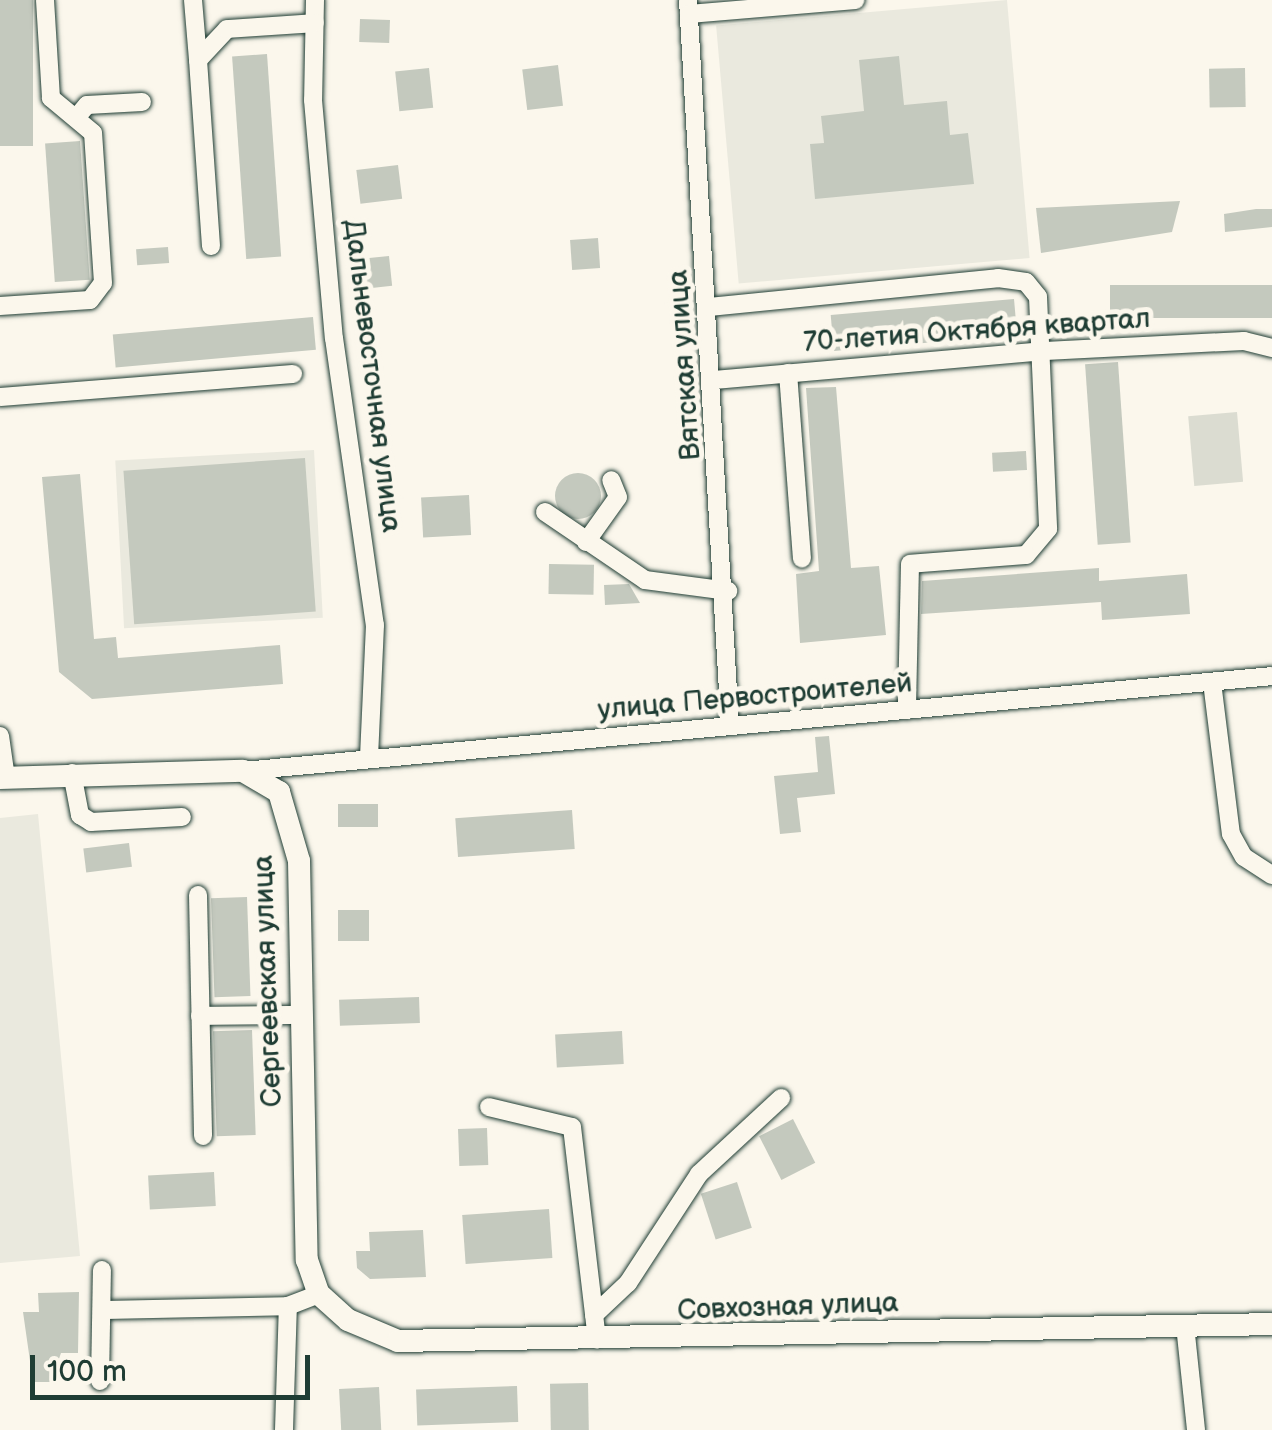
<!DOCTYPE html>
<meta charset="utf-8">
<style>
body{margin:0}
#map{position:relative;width:1272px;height:1430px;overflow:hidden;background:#fbf7ec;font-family:"Balsamiq Sans",sans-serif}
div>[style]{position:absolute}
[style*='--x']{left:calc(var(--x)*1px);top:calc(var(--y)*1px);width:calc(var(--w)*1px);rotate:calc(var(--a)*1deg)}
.built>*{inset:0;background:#eae9de;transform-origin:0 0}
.green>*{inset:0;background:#dbdcd1;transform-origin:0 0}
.building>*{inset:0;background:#c4c9be;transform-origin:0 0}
.round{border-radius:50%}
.roads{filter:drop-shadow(0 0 2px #1f3d34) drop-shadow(0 0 2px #1f3d34)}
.minor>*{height:18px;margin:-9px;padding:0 9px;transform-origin:9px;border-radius:9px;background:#fbf7ec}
.major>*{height:22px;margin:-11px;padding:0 11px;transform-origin:11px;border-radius:11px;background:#fbf7ec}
span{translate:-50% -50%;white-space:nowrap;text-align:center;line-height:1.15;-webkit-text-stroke:10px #fbf7ec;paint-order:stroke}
.street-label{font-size:28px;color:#1f3d34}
.scale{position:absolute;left:30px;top:1355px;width:280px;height:45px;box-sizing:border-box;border:5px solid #1f3d34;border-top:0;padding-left:12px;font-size:30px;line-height:35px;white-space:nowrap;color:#1f3d34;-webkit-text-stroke:8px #fbf7ec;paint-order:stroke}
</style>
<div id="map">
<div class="built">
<i style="left:1007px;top:0;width:259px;height:292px;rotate:85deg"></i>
<i style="left:314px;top:450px;width:168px;height:199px;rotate:87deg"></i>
<i style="clip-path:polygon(38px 814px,80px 1256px,0 1263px,0 818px)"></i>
</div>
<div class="green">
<i style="left:1237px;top:412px;width:70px;height:49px;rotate:85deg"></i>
</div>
<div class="building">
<i style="left:0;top:0;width:33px;height:146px"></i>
<i style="left:360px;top:19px;width:30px;height:23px;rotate:2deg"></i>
<i style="left:267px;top:54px;width:203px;height:35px;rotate:86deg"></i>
<i style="clip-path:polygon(899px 56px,904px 105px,947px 101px,950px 135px,968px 133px,974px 184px,815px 199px,810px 144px,824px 143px,821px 116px,864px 111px,859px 60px)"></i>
<i style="left:558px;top:65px;width:41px;height:36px;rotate:83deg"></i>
<i style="left:429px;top:68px;width:40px;height:34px;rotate:84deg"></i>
<i style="left:1245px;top:68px;width:39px;height:36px;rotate:89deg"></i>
<i style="left:80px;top:141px;width:139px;height:35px;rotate:86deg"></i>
<i style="left:398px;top:165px;width:34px;height:42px;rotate:83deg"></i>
<i style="clip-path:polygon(1180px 201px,1172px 232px,1041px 253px,1036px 208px)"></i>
<i style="clip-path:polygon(1256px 209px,1272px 209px,1272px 227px,1225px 232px,1224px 214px)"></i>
<i style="left:598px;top:238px;width:30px;height:28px;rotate:86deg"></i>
<i style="left:168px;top:247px;width:16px;height:32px;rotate:86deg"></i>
<i style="left:389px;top:256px;width:30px;height:25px;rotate:84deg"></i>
<i style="left:1272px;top:285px;width:33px;height:162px;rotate:90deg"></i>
<i style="left:1014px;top:299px;width:36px;height:184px;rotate:85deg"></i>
<i style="left:313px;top:317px;width:33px;height:201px;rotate:85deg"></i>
<i style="left:1118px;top:362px;width:181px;height:33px;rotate:86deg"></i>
<i style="clip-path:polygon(836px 387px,851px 568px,879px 566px,886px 635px,800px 643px,796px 574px,819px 571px,806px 388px)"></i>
<i style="left:1026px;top:451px;width:19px;height:34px;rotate:87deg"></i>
<i style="left:305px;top:458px;width:154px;height:182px;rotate:86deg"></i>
<i class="round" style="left:555px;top:473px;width:46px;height:46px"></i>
<i style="clip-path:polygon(80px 474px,94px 639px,116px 637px,118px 658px,280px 645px,283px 684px,92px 699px,59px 672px,42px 477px)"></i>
<i style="left:469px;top:495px;width:40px;height:48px;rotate:87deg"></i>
<i style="left:549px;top:564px;width:45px;height:30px;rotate:1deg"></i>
<i style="clip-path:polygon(1099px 568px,1099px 581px,1187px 574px,1190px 614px,1102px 620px,1101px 602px,921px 614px,922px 581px)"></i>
<i style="clip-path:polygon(629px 584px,640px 603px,605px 605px,604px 585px)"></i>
<i style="clip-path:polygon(829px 736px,835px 794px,797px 798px,801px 832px,780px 834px,774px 776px,818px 772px,815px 737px)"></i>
<i style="left:338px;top:804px;width:40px;height:23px"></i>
<i style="left:572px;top:810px;width:39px;height:117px;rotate:86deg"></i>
<i style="left:129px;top:843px;width:24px;height:46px;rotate:83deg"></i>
<i style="left:247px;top:897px;width:99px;height:36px;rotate:88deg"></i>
<i style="left:369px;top:910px;width:31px;height:31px;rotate:90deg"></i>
<i style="left:419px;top:997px;width:26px;height:80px;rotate:88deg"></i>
<i style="left:252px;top:1030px;width:105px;height:39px;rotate:88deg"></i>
<i style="left:622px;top:1031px;width:33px;height:67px;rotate:87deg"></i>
<i style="left:793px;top:1119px;width:49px;height:38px;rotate:63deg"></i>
<i style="left:487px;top:1128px;width:37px;height:29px;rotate:88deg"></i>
<i style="left:214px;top:1172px;width:34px;height:66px;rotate:87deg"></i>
<i style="left:737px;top:1182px;width:48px;height:38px;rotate:72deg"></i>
<i style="left:549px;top:1209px;width:49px;height:87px;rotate:86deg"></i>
<i style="clip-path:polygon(423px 1230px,426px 1277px,370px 1279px,357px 1268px,356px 1251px,370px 1251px,369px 1232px)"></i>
<i style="clip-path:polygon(79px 1292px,78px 1353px,61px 1353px,51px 1382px,33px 1382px,23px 1312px,39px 1312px,38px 1293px)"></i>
<i style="left:588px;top:1383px;width:47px;height:38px;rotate:89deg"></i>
<i style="left:517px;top:1386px;width:36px;height:101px;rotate:88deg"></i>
<i style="left:379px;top:1387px;width:43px;height:40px;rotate:87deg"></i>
</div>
<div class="roads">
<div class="minor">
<i style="--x:193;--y:0;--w:60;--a:85.2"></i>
<i style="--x:315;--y:0;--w:100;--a:91.1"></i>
<i style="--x:313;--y:100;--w:239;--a:85"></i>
<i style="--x:334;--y:338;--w:290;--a:81.9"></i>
<i style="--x:375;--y:625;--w:133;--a:92.6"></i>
<i style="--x:688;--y:0;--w:727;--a:86.69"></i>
<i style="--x:689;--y:14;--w:167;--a:-4.8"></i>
<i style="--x:76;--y:118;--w:17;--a:-50"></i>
<i style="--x:87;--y:105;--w:55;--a:-3.1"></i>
<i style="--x:211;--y:246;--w:186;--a:-94"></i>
<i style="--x:198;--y:60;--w:42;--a:-46.9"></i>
<i style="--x:227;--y:29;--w:88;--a:-3.9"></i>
<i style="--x:0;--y:306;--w:90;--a:-3.8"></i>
<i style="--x:90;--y:300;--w:21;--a:-53"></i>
<i style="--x:103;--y:283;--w:150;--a:-93.8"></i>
<i style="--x:93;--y:133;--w:55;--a:-140.2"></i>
<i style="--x:51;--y:98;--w:98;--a:-93.5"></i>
<i style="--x:709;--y:307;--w:290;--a:-5.7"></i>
<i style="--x:998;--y:278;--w:28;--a:8"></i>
<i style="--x:1026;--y:282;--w:19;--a:51"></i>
<i style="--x:1038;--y:297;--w:232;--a:87.5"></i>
<i style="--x:1048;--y:529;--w:34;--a:130"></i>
<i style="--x:1026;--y:555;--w:116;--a:175.6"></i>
<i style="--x:910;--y:564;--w:146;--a:91.2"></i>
<i style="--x:788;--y:373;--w:186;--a:85.7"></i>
<i style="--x:714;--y:380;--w:332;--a:-5"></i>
<i style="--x:1045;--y:351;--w:199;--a:-2.9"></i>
<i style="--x:1244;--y:341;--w:29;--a:14"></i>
<i style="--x:0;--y:397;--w:294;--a:-4.5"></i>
<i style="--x:545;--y:512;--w:121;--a:34.2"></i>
<i style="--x:645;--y:580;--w:84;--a:7.5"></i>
<i style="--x:586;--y:542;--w:55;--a:-54.6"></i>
<i style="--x:618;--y:497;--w:18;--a:-112"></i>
<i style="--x:1212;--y:682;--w:153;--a:82.9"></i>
<i style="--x:1231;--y:834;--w:26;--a:61"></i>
<i style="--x:1244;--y:857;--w:33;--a:33"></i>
<i style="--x:0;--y:736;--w:42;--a:81.9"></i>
<i style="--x:243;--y:771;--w:1033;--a:-5.27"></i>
<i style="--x:72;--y:773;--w:43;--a:79.2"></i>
<i style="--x:80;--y:815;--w:13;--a:32"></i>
<i style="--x:91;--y:822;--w:91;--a:-3.1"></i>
<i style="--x:198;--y:895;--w:241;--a:88.8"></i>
<i style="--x:200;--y:1016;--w:102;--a:-0.6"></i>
<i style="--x:489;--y:1107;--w:85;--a:13.5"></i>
<i style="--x:572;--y:1127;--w:214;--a:83.3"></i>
<i style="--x:102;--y:1310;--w:186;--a:-1.2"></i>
<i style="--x:594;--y:1315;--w:47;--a:-43.3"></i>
<i style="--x:628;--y:1283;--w:130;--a:-56.9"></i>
<i style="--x:699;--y:1174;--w:112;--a:-42.8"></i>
<i style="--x:1185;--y:1325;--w:106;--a:84"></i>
<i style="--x:100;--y:1381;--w:111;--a:-89"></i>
<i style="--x:284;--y:1430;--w:124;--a:-88.2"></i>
<i style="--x:288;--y:1306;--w:33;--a:-21"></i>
</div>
<div class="major">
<i style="--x:0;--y:778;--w:243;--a:-1.7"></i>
<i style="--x:243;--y:771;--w:42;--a:30.3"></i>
<i style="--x:279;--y:792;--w:72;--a:73.8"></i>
<i style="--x:299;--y:861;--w:399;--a:88.9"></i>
<i style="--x:307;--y:1260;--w:36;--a:71"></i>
<i style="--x:319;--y:1294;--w:39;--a:42"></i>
<i style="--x:348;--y:1320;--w:54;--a:22.8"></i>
<i style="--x:398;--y:1341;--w:874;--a:-1.11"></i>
</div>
</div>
<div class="street-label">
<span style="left:977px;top:331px;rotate:-4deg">70-летия Октября квартал</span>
<span style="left:685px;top:365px;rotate:-94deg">Вятская улица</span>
<span style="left:372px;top:376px;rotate:83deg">Дальневосточная улица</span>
<span style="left:755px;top:697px;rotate:-5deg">улица Первостроителей</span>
<span style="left:268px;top:981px;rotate:-92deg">Сергеевская улица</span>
<span style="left:788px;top:1307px;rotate:-2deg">Совхозная улица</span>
</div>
<div class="scale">100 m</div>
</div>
